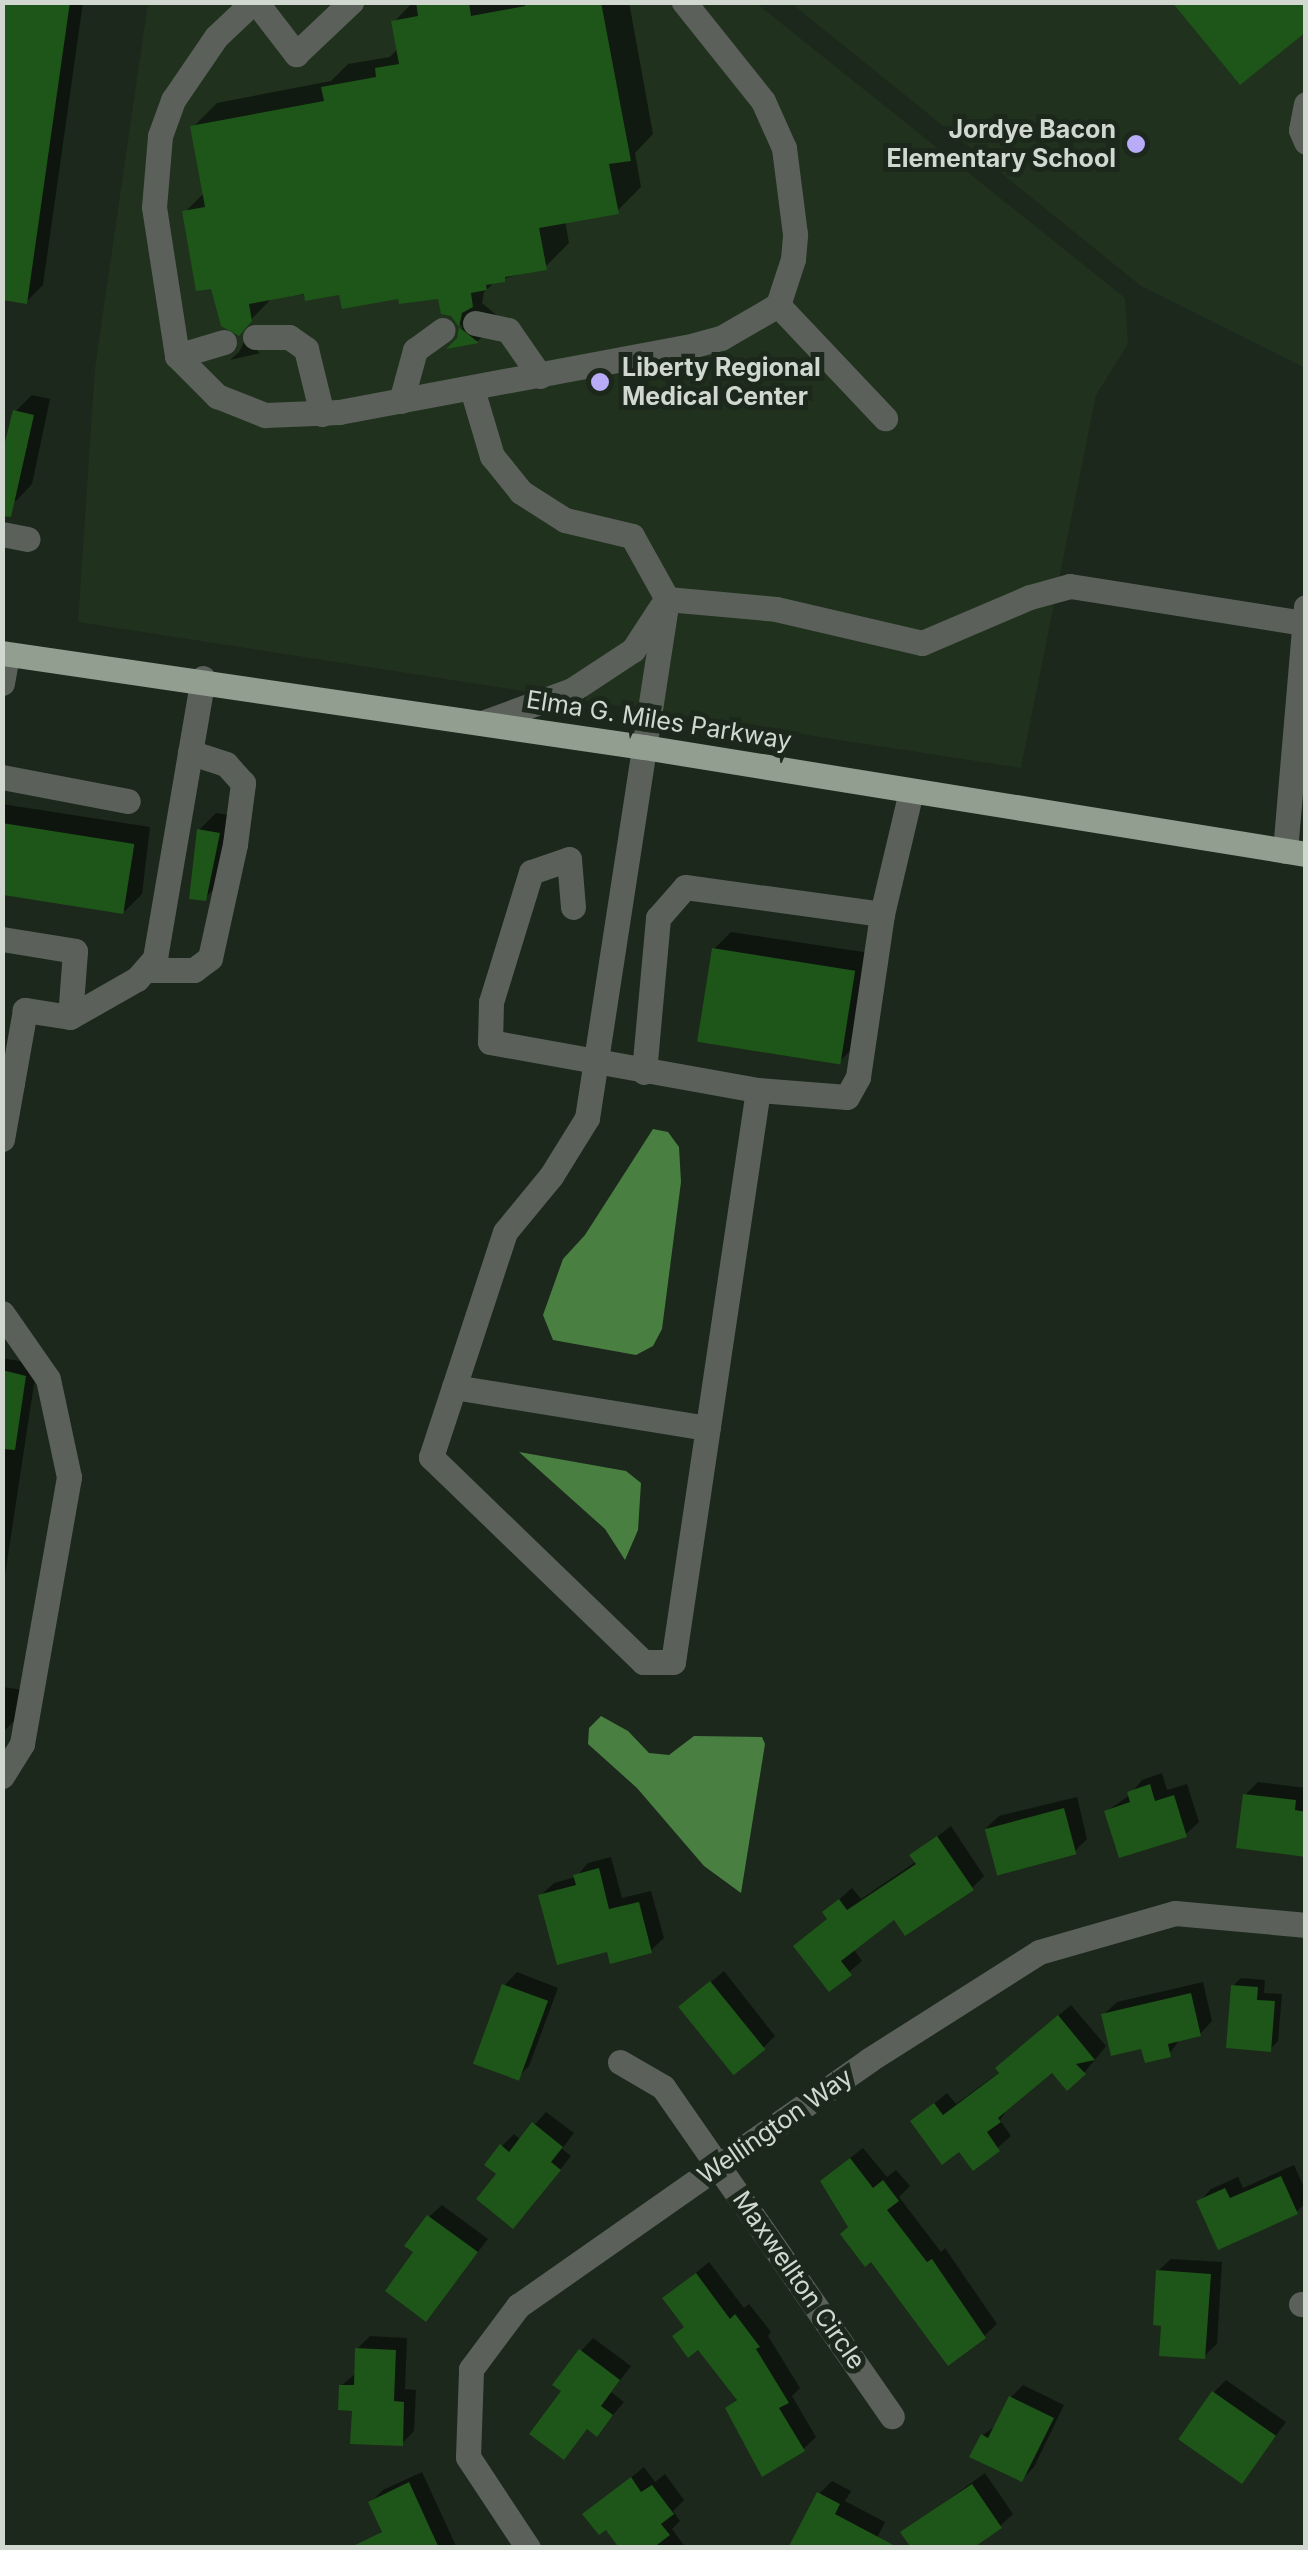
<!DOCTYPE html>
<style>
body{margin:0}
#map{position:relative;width:1308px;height:2550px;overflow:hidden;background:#1c281b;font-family:Inter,sans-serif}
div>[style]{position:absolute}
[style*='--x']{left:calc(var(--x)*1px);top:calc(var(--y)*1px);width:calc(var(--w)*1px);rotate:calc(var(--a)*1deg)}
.built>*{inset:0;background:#20311e}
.water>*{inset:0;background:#498042}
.shadow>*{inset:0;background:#0007}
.building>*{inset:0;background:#1e5518;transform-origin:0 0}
.minor>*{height:25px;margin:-12.5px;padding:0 12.5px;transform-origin:12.5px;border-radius:12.5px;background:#5b615a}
.major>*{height:25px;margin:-12.5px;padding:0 12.5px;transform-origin:12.5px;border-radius:12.5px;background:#919e90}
.dots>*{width:28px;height:28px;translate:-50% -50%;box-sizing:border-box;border:5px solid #1c281b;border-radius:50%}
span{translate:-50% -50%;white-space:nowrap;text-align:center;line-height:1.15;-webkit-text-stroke:10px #1c281b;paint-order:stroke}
.poi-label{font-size:25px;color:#d0d8cf;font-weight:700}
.right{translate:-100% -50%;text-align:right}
.left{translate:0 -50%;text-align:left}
.street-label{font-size:25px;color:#d0d8cf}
.frame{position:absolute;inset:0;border:5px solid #d0d8cf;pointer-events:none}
</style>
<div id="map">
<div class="built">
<i style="clip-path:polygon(148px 3px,756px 3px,1125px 298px,1128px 344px,1096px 395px,1021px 768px,78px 622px,95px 368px)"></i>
<i style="clip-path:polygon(791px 3px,1305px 3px,1305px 368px,1141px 286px)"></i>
</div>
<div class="water">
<i style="clip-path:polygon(653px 1129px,668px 1132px,679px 1147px,681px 1182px,662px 1329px,653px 1346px,636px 1355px,553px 1340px,543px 1315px,563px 1259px,585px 1235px)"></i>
<i style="clip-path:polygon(519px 1452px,626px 1471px,641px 1483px,638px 1530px,625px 1560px,605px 1529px)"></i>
<i style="clip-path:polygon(601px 1716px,628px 1731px,649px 1753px,669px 1755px,694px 1736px,762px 1737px,765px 1744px,741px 1893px,704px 1866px,637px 1788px,588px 1744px,589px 1728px)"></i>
</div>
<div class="shadow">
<i style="clip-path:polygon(2px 2px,83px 2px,43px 285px,26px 302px)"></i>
<i style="clip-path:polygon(413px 2px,629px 2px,653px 134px,635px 153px,641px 187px,617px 211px,565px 220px,569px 243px,545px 267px,496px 281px,484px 292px,482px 303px,500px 318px,478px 341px,453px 345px,462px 327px,440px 296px,341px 292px,273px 297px,238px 333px,185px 212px,204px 193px,193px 127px,217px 103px,331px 81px,348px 64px,390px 57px,399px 47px,394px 22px)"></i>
<i style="clip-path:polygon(245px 340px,260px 353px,230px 360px,239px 352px)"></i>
<i style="clip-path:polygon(32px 395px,50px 399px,32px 484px,16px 501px,2px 498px,15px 412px)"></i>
<i style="clip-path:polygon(2px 804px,150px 827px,142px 894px,125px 911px,2px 892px)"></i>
<i style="clip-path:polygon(216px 813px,235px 816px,222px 881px,205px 898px,199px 830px)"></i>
<i style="clip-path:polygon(731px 932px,870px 953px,857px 1044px,840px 1061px,714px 949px)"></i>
<i style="clip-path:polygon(2px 1358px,37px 1364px,2px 1595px)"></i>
<i style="clip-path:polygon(2px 1687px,24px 1690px,19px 1716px,2px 1733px)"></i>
<i style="clip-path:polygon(1162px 1773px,1167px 1790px,1187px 1784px,1199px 1822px,1186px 1834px,1107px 1811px,1130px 1795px,1142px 1780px)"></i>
<i style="clip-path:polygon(1258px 1782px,1306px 1788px,1306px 1854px,1245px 1795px)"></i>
<i style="clip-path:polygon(1077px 1797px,1087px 1839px,1075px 1851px,986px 1828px,999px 1816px)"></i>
<i style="clip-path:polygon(951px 1826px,984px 1876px,972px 1888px,895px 1916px,853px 1948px,862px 1961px,829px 1989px,829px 1918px,825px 1912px,852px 1888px,861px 1899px,917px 1861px,913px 1855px)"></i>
<i style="clip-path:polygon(611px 1857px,622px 1898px,651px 1891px,664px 1938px,651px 1950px,609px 1949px,541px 1895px,554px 1883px,576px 1877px,588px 1863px)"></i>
<i style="clip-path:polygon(724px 1971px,775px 2036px,763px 2048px,681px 2007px)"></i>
<i style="clip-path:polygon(517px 1972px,558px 1988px,529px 2066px,517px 2078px,505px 1985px)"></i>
<i style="clip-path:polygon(1241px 1978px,1265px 1980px,1264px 1993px,1282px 1994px,1278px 2041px,1270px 2049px,1233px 1986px)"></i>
<i style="clip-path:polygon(1203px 1982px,1212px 2021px,1200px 2034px,1181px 2038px,1169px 2054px,1104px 2014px,1117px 2002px)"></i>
<i style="clip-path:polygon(1071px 2005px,1106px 2046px,1084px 2073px,1052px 2070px,1010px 2105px,1000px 2120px,1011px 2136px,974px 2168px,959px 2149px,913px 2121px,947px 2093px,956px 2104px,1001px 2071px,1011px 2056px)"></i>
<i style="clip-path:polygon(546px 2112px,574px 2133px,562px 2149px,571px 2156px,526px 2213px,499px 2174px,502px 2146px,514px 2134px,521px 2140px)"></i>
<i style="clip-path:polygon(863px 2148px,887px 2177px,896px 2170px,910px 2186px,899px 2197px,941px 2252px,945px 2248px,997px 2324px,984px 2336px,851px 2226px,836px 2169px)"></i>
<i style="clip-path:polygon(1294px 2165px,1306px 2192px,1306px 2203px,1296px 2212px,1199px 2202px,1211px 2189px,1238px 2177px,1243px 2188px)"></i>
<i style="clip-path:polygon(442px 2205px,488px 2239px,426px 2319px,417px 2252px,429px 2217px)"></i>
<i style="clip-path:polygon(1171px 2259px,1222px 2262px,1217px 2344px,1204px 2356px,1163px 2323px,1158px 2271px)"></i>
<i style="clip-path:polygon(709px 2262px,744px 2308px,749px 2304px,771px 2332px,768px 2336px,800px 2388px,792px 2396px,816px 2437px,803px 2449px,728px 2408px,738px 2398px,665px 2299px)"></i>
<i style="clip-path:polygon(370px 2336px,407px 2338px,405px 2389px,416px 2390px,414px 2431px,402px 2443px,354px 2408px,341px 2386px,356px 2373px,357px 2349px)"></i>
<i style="clip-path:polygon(593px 2338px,631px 2366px,611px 2392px,624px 2402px,597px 2434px,589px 2427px,564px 2457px,565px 2391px,581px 2351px)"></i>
<i style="clip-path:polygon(1226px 2380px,1286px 2422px,1242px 2481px,1214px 2392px)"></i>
<i style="clip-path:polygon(1023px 2385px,1064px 2405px,1034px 2467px,1022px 2479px,983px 2435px,998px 2424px,1011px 2397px)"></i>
<i style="clip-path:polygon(644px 2467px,655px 2482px,665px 2474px,684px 2500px,673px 2511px,680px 2521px,672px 2529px,686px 2548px,623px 2548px,607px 2527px,586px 2514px)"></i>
<i style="clip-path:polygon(422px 2472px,456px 2546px,382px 2548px,377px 2536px,384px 2530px,371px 2502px,383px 2490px)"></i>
<i style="clip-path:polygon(985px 2473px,1013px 2514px,1000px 2526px,904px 2532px)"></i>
<i style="clip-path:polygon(832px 2481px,851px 2491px,845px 2501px,885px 2522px,872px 2548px,795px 2548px,819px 2494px)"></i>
</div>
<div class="building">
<i style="clip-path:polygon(2px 2px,70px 2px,27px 304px,2px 300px)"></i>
<i style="clip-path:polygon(416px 2px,469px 2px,471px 16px,525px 6px,524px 2px,601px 2px,631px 161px,609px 164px,619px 214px,539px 228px,547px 270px,505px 277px,505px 282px,486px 285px,487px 290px,471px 293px,473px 307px,462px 313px,459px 327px,479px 343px,446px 349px,457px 338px,459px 327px,451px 316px,441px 314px,438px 299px,399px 304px,398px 299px,342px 309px,339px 295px,305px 301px,304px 294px,249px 304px,252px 321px,239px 336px,221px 326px,211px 289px,196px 291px,182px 211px,205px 207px,190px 126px,324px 101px,321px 87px,376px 77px,375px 68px,399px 64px,391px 21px,418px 16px)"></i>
<i style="clip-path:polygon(1172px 2px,1306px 2px,1306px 32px,1240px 85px)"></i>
<i style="clip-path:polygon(13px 410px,34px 415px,11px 517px,2px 516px,2px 454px)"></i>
<i style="left:2px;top:823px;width:134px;height:71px;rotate:9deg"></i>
<i style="clip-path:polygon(197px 829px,220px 833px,206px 901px,189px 899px)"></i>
<i style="left:712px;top:948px;width:145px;height:95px;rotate:9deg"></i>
<i style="clip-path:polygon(2px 1370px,26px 1376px,15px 1450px,2px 1449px)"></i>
<i style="clip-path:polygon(1150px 1784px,1155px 1801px,1174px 1795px,1187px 1837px,1119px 1858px,1104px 1811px,1130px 1802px,1127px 1792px)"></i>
<i style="clip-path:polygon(1243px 1794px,1296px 1800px,1295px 1810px,1306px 1812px,1306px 1857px,1236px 1848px)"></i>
<i style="left:1064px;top:1808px;width:48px;height:82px;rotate:75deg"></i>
<i style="clip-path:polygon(937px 1836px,974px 1890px,905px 1936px,894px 1920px,841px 1961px,852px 1975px,829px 1992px,793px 1946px,827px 1919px,822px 1912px,839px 1899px,847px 1910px,916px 1864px,909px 1855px)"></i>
<i style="clip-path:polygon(599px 1868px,609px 1909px,639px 1902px,652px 1953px,610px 1964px,607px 1952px,557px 1965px,538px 1895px,576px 1885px,573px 1875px)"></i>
<i style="left:710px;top:1981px;width:88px;height:41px;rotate:51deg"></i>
<i style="left:502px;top:1984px;width:49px;height:85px;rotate:20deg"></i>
<i style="clip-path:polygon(1231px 1985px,1258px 1987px,1257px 2000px,1275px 2001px,1271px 2052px,1226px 2048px)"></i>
<i style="clip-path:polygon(1191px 1993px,1201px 2036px,1168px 2044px,1171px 2057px,1145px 2063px,1141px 2049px,1111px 2056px,1101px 2014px)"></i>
<i style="clip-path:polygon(1058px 2015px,1095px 2060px,1076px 2064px,1086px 2074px,1067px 2091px,1052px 2073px,998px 2118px,1001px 2122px,987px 2132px,1000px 2151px,973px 2171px,959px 2152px,942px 2165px,910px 2121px,934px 2103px,943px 2115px,999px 2073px,995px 2068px)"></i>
<i style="clip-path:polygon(532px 2122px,563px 2147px,551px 2162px,561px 2170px,513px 2229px,476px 2199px,496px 2174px,484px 2165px,500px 2144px,509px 2152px)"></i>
<i style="clip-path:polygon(850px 2158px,873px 2188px,883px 2180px,899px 2201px,887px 2210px,927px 2262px,932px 2259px,986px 2338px,948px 2366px,871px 2262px,865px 2267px,840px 2234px,848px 2227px,820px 2181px)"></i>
<i style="clip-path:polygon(1281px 2176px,1298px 2214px,1218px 2250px,1196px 2201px,1225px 2188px,1230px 2198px)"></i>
<i style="clip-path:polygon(427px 2215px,478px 2252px,426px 2322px,385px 2291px,413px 2252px,404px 2246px)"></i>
<i style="clip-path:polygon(1156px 2270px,1211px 2274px,1205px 2359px,1159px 2356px,1161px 2326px,1153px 2325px)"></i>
<i style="clip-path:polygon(696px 2273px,730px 2319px,735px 2314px,760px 2347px,756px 2349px,789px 2403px,779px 2408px,805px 2451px,762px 2477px,725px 2408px,737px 2400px,698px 2350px,688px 2358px,672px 2336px,684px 2327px,662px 2298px)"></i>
<i style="clip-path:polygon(355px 2348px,396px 2350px,394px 2401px,404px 2402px,403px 2446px,350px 2444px,352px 2411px,338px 2410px,339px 2385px,354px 2385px)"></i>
<i style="clip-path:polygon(579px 2349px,620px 2380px,601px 2406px,613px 2415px,597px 2437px,587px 2429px,564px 2460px,529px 2434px,561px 2391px,552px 2385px)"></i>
<i style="left:1212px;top:2391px;width:78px;height:59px;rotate:35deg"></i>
<i style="clip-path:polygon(1009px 2396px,1054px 2418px,1022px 2482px,969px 2457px,981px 2434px,988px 2438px)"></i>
<i style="clip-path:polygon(631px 2477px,641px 2492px,652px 2485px,674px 2514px,661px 2524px,670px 2535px,653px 2548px,619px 2548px,606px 2530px,599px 2535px,582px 2514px)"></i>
<i style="clip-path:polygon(409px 2482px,439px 2548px,349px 2548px,382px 2532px,368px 2502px)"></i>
<i style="clip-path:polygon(972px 2484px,1002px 2528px,973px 2548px,911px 2548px,900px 2532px)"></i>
<i style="clip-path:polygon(817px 2492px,840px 2504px,835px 2514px,899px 2548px,788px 2548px)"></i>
</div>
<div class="minor">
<i style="--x:253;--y:2;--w:51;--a:136.6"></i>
<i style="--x:216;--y:37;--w:76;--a:124.3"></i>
<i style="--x:173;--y:100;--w:38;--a:110"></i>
<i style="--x:160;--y:136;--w:71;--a:94.8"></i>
<i style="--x:154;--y:207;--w:151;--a:81.2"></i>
<i style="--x:177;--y:356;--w:57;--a:45"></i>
<i style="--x:217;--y:396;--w:52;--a:21.6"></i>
<i style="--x:265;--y:415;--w:74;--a:-2.3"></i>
<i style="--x:339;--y:412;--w:354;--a:-10.6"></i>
<i style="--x:687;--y:347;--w:35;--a:-15"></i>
<i style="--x:721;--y:338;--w:66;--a:-30.1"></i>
<i style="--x:778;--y:305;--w:48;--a:-71.9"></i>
<i style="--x:793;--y:259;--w:25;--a:-85"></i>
<i style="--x:795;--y:234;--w:87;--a:-97.3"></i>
<i style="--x:784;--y:148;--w:51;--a:-114.1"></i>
<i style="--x:763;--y:101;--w:127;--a:-128.6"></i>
<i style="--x:256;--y:2;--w:66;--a:52.4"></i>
<i style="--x:296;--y:54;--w:76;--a:-43.4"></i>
<i style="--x:1306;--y:104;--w:26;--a:101"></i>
<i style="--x:1301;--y:130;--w:13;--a:67"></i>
<i style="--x:778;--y:305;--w:156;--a:46.6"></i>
<i style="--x:475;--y:323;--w:34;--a:12"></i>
<i style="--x:508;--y:330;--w:56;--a:55.2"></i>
<i style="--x:255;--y:337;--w:34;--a:0"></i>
<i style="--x:289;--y:337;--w:21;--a:35"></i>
<i style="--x:306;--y:349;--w:67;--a:76.2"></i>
<i style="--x:177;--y:356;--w:49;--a:-16.6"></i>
<i style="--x:472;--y:389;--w:70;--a:73.4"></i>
<i style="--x:492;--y:456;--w:46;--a:51.1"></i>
<i style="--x:521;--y:492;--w:52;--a:32.5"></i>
<i style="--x:565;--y:520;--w:69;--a:13.4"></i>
<i style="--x:632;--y:536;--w:72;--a:60.9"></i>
<i style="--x:667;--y:599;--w:525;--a:98.76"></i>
<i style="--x:587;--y:1118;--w:68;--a:121.8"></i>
<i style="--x:551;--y:1176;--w:72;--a:129.4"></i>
<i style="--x:505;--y:1232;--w:237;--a:108.2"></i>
<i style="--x:431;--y:1457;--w:295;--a:44"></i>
<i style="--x:643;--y:1662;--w:30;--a:0"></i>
<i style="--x:673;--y:1662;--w:578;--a:-81.55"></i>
<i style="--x:401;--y:401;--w:53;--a:-74.6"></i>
<i style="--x:415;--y:350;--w:34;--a:-36"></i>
<i style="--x:2;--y:534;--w:26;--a:11"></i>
<i style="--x:667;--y:599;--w:109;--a:5.2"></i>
<i style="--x:776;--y:609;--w:150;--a:13.1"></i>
<i style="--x:922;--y:643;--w:117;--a:-23.1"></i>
<i style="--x:1030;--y:597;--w:41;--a:-15.4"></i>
<i style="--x:1070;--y:586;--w:236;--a:9"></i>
<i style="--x:2;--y:683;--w:29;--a:-80"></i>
<i style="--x:482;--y:723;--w:96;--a:-20.1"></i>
<i style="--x:572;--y:690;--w:73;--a:-33.3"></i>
<i style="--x:633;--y:650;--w:51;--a:-56.9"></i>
<i style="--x:2;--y:777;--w:128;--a:10.8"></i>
<i style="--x:1285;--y:851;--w:245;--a:-85.1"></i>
<i style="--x:573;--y:907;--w:48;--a:-94.8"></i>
<i style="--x:569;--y:859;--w:40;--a:161.1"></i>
<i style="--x:531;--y:872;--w:136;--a:107.1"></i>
<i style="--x:491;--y:1002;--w:40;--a:91.4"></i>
<i style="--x:490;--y:1042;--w:272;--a:10.2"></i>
<i style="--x:758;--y:1090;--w:89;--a:4.5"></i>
<i style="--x:847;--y:1097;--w:23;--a:-61"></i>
<i style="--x:858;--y:1077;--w:165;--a:-81.6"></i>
<i style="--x:882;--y:914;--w:126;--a:-76.7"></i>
<i style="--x:2;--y:939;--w:74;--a:9.3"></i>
<i style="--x:75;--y:951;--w:66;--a:94.3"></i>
<i style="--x:70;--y:1017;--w:46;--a:-171.2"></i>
<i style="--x:25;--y:1010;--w:74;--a:100.1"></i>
<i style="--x:145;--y:970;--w:49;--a:0"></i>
<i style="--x:194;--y:970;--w:20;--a:-37"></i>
<i style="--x:210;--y:958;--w:117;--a:-77.6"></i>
<i style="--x:235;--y:844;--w:62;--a:-82.5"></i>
<i style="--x:243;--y:783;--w:25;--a:-132"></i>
<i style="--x:226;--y:764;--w:38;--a:-162"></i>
<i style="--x:70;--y:1017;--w:77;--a:-29.6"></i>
<i style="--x:137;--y:979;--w:28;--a:-49"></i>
<i style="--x:155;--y:958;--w:284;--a:-80.3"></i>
<i style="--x:644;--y:1072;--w:155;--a:-84.8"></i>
<i style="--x:658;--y:918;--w:41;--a:-48.9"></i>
<i style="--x:685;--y:887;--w:199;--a:7.8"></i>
<i style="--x:2;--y:1080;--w:10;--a:17"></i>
<i style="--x:12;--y:1083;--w:57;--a:100.1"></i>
<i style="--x:2;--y:1313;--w:80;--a:55.1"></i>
<i style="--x:48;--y:1379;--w:100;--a:77.9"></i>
<i style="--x:69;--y:1477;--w:271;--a:100"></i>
<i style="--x:22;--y:1744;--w:38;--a:122"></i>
<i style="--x:454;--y:1387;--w:257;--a:9.2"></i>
<i style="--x:620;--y:2062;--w:50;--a:30.2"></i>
<i style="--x:663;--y:2087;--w:401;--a:55.2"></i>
<i style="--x:1301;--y:2304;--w:5;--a:0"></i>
<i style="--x:528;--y:2548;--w:109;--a:-123.4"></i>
<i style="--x:468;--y:2457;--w:88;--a:-88"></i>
<i style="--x:471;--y:2369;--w:79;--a:-53.3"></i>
<i style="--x:518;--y:2306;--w:429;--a:-35"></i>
<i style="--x:869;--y:2060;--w:201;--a:-32.4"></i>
<i style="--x:1039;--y:1952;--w:141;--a:-16"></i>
<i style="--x:1175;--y:1913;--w:132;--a:5.2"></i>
</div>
<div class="major">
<i style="--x:2;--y:653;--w:649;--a:8.33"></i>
<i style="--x:644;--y:747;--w:671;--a:9.18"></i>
</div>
<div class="dots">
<i style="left:1136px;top:144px;background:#b8abf7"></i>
<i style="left:600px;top:382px;background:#b8abf7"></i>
</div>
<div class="poi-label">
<span class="right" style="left:1116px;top:144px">Jordye Bacon<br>Elementary School</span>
<span class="left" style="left:622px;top:382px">Liberty Regional<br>Medical Center</span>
</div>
<div class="street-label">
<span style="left:659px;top:720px;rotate:9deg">Elma G. Miles Parkway</span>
<span style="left:775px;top:2126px;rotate:-35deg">Wellington Way</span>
<span style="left:799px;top:2280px;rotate:55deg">Maxwellton Circle</span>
</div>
<div class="frame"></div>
</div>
